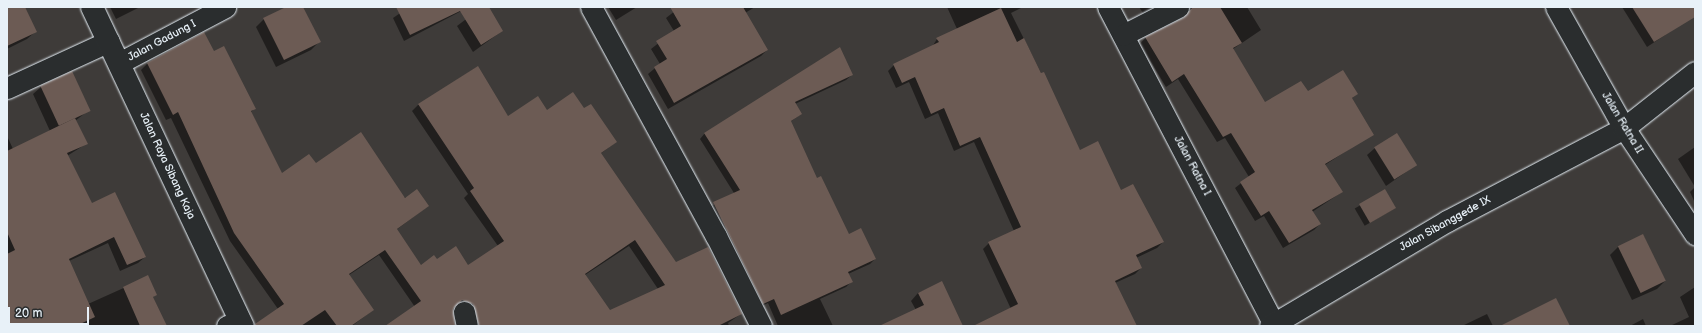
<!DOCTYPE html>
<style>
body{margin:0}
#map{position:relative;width:1702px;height:333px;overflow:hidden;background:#3e3b39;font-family:"Balsamiq Sans",sans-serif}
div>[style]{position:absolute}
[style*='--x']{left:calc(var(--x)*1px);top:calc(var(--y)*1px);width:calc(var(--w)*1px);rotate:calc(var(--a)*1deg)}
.shadow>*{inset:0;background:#0007;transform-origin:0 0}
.building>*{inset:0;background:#6c5b54;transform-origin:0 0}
.roads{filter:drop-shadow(0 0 1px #e8f1f8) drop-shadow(0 0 1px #e8f1f8)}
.minor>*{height:21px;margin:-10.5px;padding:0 10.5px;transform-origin:10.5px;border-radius:10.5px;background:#2a2d2e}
.secondary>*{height:22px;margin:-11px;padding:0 11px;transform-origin:11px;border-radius:11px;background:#2a2d2e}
span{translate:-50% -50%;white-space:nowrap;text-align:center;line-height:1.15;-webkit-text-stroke:3.5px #2a2d2e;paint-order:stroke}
.street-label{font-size:11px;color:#e8f1f8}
.frame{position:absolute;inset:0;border:8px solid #e8f1f8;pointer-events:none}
.scale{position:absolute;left:8px;top:307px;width:81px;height:18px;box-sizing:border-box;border:2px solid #e8f1f8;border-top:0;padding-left:5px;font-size:12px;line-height:14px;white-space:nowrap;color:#e8f1f8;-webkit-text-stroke:3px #2a2d2e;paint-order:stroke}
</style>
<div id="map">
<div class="shadow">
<i style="clip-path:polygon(7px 7px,24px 7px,35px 32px,27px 39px,7px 49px)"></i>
<i style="clip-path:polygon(110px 7px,140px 7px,116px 19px)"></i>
<i style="clip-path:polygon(288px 7px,302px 7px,319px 42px,311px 50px,276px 67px,256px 27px,264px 19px)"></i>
<i style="clip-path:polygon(409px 7px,469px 7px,404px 41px,393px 18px)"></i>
<i style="clip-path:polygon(482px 7px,487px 7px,502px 31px,473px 52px,457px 26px)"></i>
<i style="clip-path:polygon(608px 7px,637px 7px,616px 20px)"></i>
<i style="clip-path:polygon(680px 7px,755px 7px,745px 13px,767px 50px,761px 56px,668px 109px,648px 74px,660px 64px,651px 49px,674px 31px,666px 18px)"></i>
<i style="clip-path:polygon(947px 7px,1023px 7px,1011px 13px,1080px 151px,1121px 191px,1163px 242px,1157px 248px,1136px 258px,1141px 268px,1135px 274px,1115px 283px,1136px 326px,985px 326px,1011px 309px,983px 249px,989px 243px,1014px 231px,974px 142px,954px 151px,938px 113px,925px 119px,909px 82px,896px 88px,888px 71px,894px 65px,932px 47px,937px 39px,957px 29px)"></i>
<i style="clip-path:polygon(1139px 7px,1157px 7px,1143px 13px)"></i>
<i style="clip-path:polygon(1183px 7px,1247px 7px,1261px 30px,1233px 49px,1265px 104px,1307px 93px,1357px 94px,1351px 99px,1372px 134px,1325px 165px,1342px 192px,1312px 212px,1320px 224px,1314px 230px,1283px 248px,1264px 216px,1255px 221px,1235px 188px,1249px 177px,1225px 138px,1217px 142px,1178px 79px,1166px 87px,1140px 44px,1145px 38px,1181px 20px,1185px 15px)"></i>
<i style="clip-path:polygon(1622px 7px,1688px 7px,1694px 16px,1647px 47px)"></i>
<i style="clip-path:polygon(213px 53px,254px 109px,251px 112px,282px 175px,316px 165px,428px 206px,396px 230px,420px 266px,436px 260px,468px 266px,498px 246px,464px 198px,468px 194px,412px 111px,418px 105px,477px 67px,508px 117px,547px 111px,584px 110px,616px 142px,600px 154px,676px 263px,741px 314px,728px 323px,729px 326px,628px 326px,658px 289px,629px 246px,585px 275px,611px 326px,471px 326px,461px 306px,454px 308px,451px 314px,455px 326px,388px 326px,415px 307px,379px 255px,349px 275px,373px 310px,352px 326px,262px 326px,278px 309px,230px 241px,171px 118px,166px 120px,141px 70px,147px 64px)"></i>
<i style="clip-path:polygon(852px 75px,846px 80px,795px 104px,801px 114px,790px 122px,816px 180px,848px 235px,875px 259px,870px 264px,848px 274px,852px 281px,846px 287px,820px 299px,833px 326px,778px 326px,768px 303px,758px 308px,708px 208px,734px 193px,700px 139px,705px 133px)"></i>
<i style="clip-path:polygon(41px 87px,89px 110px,75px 121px,86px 144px,67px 156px,91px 204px,145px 257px,138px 263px,120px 271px,108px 243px,69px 261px,88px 304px,148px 277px,156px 294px,152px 298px,166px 326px,7px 326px,7px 136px,13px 149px,50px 131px,33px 94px)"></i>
<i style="clip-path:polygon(1695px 147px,1695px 187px,1678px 159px)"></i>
<i style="clip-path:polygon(1375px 148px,1416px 165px,1386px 186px,1367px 155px)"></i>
<i style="clip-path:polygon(1695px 187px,1695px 203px,1690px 192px)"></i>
<i style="left:1385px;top:191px;width:20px;height:35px;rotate:60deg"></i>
<i style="clip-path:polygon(1643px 235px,1665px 281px,1657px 289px,1632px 300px,1610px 255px,1618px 247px)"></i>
<i style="clip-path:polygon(942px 283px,962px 326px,881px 326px,916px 310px,911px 301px,918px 293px)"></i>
<i style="clip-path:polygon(1695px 287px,1695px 326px,1670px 326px,1689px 317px,1680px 297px)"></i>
<i style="clip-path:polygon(1487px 314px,1493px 326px,1462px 326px)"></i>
<i style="clip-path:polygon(1643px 319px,1646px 326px,1630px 326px)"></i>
</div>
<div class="building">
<i style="clip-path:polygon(7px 7px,25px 7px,37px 32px,7px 46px)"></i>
<i style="clip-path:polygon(286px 7px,303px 7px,321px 42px,284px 60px,263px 18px)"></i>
<i style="clip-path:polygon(396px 7px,489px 7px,503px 31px,481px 45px,460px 11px,410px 35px)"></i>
<i style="clip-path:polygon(670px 7px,743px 7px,768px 50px,674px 103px,654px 67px,667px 59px,656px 41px,681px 26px)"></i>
<i style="clip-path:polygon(1193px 7px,1220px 7px,1242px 43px,1233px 48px,1265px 102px,1301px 81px,1308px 91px,1343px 70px,1358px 94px,1352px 98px,1374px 135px,1325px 164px,1343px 192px,1312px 210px,1321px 224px,1289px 243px,1269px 211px,1261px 216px,1240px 182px,1255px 172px,1231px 133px,1223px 137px,1184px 74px,1172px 82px,1145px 37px,1183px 18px)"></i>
<i style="clip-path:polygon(1632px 7px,1695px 7px,1695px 17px,1654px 42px)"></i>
<i style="clip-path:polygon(1001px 8px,1017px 42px,1024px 38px,1041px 73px,1044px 72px,1080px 150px,1098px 141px,1121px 190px,1133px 184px,1164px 242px,1136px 255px,1142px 268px,1115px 281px,1137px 326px,973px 326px,1018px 304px,988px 242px,1021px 227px,980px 137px,960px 146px,944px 108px,931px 114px,915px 77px,902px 83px,893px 64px,939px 42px,936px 38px)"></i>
<i style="clip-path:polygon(evenodd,204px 32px,214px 51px,224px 46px,256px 109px,251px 111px,282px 173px,309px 154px,316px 163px,361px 132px,405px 198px,417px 189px,429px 206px,397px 229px,421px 265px,434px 255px,437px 259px,456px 246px,468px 265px,504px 241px,470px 191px,474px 188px,418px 104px,478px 66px,508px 116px,538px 96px,547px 110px,573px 92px,584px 108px,591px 104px,617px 142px,601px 153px,676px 262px,708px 247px,742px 314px,718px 326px,479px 326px,473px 304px,462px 300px,453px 309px,455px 326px,385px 326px,421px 301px,385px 250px,349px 274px,374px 310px,351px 326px,337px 326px,325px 310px,301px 326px,255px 326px,255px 324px,284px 304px,234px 233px,178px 112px,173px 115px,147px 63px,204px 32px,635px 240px,665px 285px,610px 310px,585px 274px,635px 240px)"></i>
<i style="clip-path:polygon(840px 47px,853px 75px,795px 102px,802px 114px,791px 121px,817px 178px,821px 176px,849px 234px,861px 228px,876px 259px,848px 272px,853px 282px,781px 315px,774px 299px,763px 304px,713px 202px,740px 190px,704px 133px)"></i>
<i style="left:72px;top:71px;width:44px;height:35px;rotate:65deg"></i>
<i style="clip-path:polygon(75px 118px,88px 144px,67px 153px,92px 203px,115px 192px,146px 257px,127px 265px,114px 237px,69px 259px,95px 317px,76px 326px,7px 326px,7px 254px,15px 250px,7px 232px,7px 151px)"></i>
<i style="left:1397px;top:133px;width:38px;height:27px;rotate:58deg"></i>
<i style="left:1385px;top:189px;width:22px;height:30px;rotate:60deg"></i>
<i style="left:1643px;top:234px;width:52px;height:28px;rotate:64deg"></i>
<i style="clip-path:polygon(148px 275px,157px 295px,153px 297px,167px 326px,140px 326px,123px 287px)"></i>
<i style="clip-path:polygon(942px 281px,963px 326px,879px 326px,924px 305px,918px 293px)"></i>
<i style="clip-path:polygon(1556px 298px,1570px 326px,1500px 326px)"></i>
</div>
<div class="roads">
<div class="minor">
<i style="--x:591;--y:7;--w:261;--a:61.4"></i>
<i style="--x:716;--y:236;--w:101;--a:63.4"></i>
<i style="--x:1108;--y:7;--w:360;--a:62.4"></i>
<i style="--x:1556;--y:7;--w:139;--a:60.7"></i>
<i style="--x:1624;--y:128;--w:128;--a:56.2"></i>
<i style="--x:1123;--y:35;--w:62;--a:-27"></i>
<i style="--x:119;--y:63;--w:120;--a:-27.8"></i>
<i style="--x:7;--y:88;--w:112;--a:-24.7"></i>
<i style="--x:464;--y:312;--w:14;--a:78"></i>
<i style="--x:227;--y:326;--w:14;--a:-21"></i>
<i style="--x:1270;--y:326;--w:206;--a:-30.7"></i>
<i style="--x:1447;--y:221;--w:200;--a:-27.7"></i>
<i style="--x:1624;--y:128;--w:90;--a:-38.3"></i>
</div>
<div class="secondary">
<i style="--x:92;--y:7;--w:353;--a:64.7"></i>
</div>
</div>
<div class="street-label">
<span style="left:162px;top:41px;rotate:-28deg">Jalan Gadung I</span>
<span style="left:1622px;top:123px;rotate:59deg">Jalan Ratna II</span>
<span style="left:167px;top:166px;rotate:65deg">Jalan Raya Sibang Kaja</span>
<span style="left:1192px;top:166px;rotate:62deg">Jalan Ratna I</span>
<span style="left:1445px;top:224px;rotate:-29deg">Jalan Sibanggede IX</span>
</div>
<div class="frame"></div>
<div class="scale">20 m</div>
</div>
